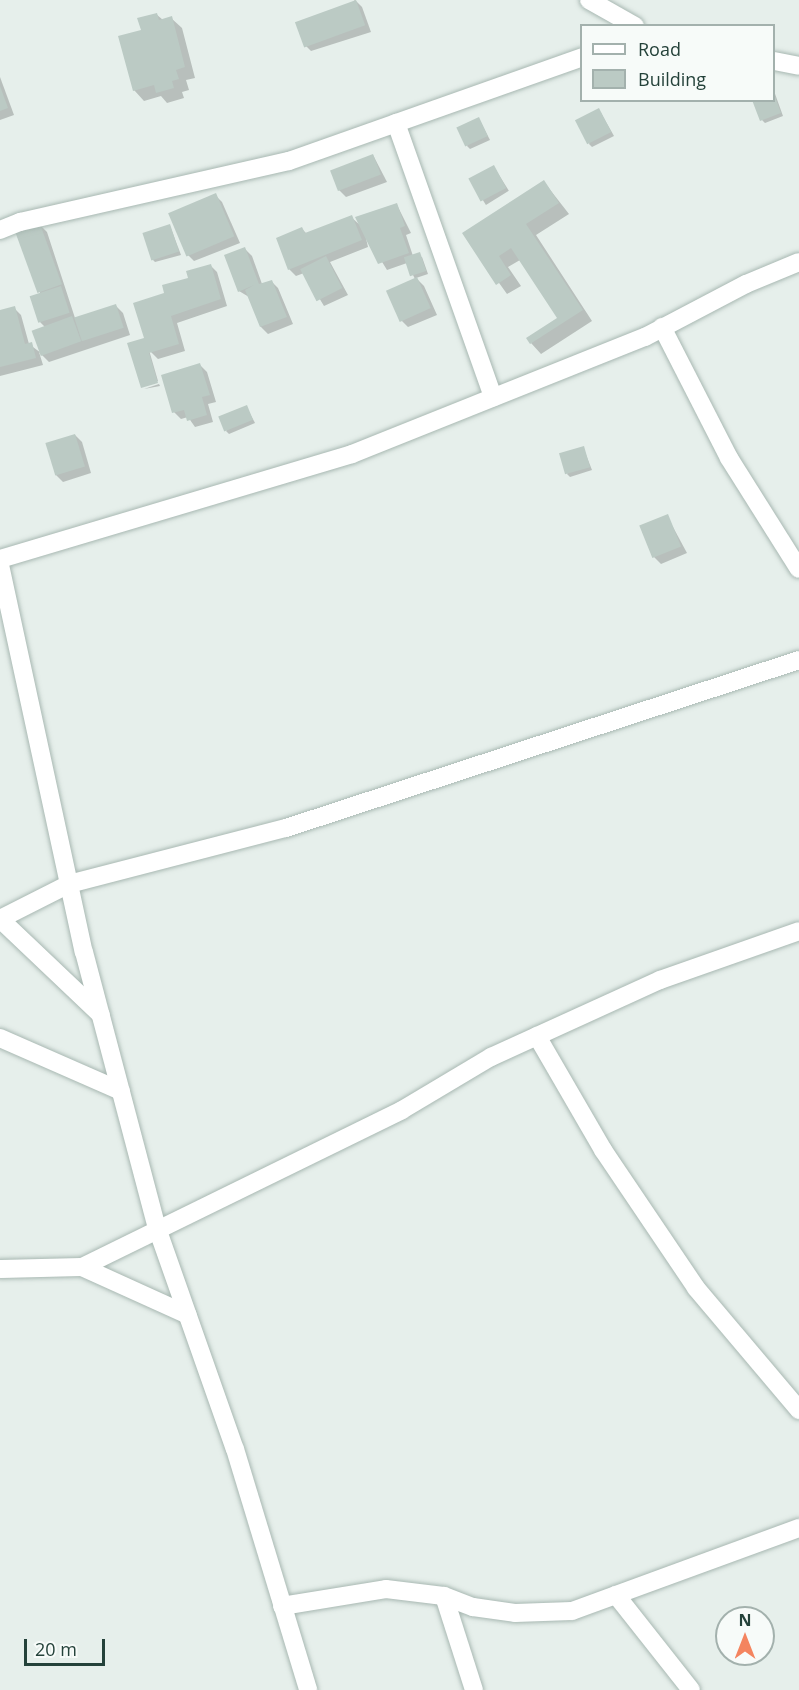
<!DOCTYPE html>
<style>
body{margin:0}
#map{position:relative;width:799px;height:1690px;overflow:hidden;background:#e6efeb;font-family:"Open Sans",sans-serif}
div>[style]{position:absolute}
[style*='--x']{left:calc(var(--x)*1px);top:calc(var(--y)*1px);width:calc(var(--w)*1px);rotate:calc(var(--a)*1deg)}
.shadow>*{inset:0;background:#0003;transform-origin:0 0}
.building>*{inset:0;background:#bbcac4;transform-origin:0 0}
.roads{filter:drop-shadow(0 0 2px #a8b8b2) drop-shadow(0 0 2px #a8b8b2)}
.street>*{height:18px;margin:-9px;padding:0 9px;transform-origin:9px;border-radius:9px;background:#fff}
span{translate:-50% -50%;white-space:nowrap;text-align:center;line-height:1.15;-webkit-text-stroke:4.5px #f7fbf9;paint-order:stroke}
.legend{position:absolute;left:580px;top:24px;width:195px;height:78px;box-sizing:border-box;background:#f7fbf9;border:2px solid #a3b1ad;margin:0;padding:8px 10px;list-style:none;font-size:18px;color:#24423a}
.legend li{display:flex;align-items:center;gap:12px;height:30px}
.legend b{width:30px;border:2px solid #a3b1ad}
.north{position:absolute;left:715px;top:1606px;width:60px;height:60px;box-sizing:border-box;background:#f7fbf9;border:2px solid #a3b1ad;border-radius:50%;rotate:0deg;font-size:16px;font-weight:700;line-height:24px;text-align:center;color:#24423a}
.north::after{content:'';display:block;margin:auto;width:21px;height:27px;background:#f4845f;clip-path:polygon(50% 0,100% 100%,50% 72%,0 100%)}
.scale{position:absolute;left:24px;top:1639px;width:81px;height:27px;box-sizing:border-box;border:3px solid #24423a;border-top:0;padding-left:8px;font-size:18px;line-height:21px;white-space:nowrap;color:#24423a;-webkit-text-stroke:4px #f7fbf9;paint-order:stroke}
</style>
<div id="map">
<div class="shadow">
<i style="clip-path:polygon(355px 0,362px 7px,371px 32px,311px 51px,304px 44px)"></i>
<i style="clip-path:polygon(156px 14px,163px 20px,171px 18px,182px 28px,195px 78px,186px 80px,189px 90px,182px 92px,184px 98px,167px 103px,161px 96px,144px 101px,134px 90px,142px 31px)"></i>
<i style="clip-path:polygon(0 77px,14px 115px,0 120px)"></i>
<i style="clip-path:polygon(774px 91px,783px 116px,765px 123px,762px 120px,774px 100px)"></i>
<i style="clip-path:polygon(601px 113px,614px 136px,592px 147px,589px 144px)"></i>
<i style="clip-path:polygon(479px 119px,490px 140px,470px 149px,467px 146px)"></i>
<i style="clip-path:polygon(373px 155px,387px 182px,346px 197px,339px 190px)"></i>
<i style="left:494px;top:167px;width:28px;height:27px;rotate:58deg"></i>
<i style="clip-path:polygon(544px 182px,569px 214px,536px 235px,592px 321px,541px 354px,531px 343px,559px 318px,520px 260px,508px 267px,521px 286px,507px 294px,464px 234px)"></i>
<i style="clip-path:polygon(215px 195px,222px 202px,240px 243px,194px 261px,187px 254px)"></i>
<i style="clip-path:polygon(397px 205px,411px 233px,406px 235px,413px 256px,422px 257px,428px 274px,416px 278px,424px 286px,437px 315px,408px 327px,401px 320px,415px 279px,407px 263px,387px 270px,365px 234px,368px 247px,330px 262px,348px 295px,324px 306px,304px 273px,296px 276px,289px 269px,302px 229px,307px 234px,351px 217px,361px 226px)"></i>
<i style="clip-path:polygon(40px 225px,47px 232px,75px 318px,116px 306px,123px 313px,130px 335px,49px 362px,39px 352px,43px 365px,0 376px,0 312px,14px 308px,21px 315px,29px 344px,41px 353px,45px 327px,40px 322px)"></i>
<i style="clip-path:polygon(170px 226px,181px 255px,155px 262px,152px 259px)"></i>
<i style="clip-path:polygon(245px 249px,252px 256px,262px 284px,271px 281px,278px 288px,293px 324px,268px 334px,261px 327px,249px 297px,239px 291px)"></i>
<i style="clip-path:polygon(210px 265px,217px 272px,227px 306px,177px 323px,185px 351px,158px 359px,149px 350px,158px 381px,142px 386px,144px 340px,164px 295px)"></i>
<i style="clip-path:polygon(200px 365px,207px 372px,216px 402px,208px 404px,213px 422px,195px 427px,188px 417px,181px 419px,174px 412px)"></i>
<i style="clip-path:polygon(159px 384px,160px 386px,144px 389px)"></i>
<i style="clip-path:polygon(246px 406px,255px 423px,229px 434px,226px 431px)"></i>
<i style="clip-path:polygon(75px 435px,82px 442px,91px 473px,63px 482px,56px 475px)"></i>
<i style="clip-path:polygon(583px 447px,592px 470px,570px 477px,567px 474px)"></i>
<i style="clip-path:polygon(667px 516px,687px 553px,661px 564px,654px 557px)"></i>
</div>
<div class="building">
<i style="left:356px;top:0;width:27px;height:65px;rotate:70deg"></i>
<i style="clip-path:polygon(157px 13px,159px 20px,172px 16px,185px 67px,176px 70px,179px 79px,172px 81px,174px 88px,156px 93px,154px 85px,133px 91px,118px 36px,141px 30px,137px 18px)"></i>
<i style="clip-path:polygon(0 86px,8px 108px,0 111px)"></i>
<i style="clip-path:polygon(774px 94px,781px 113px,760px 121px,752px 100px,774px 100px)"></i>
<i style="left:599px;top:108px;width:27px;height:27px;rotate:63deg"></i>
<i style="left:479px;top:117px;width:21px;height:25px;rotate:65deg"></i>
<i style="left:373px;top:154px;width:22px;height:46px;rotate:69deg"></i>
<i style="left:494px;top:165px;width:26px;height:29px;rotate:62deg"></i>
<i style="clip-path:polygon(544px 180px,559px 203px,526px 224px,583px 310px,530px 344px,526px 338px,557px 318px,511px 248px,499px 256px,511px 275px,496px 285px,462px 233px)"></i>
<i style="left:216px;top:193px;width:47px;height:52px;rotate:67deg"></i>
<i style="clip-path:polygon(397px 203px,405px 226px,400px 228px,409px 253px,378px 264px,355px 217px)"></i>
<i style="clip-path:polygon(352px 215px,362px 240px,288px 270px,276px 238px,302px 227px,305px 233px)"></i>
<i style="left:40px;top:224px;width:64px;height:26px;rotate:70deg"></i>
<i style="left:170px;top:224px;width:29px;height:29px;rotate:72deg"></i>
<i style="clip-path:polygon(245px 247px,259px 284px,272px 280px,287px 317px,260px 327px,245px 290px,254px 285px,238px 292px,224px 255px)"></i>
<i style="left:420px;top:252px;width:20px;height:17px;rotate:72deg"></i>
<i style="left:326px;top:256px;width:36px;height:29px;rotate:63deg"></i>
<i style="clip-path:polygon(211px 264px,221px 299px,171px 316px,179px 344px,149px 353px,158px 383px,141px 388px,127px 343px,144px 338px,133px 303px,164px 293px,162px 285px,188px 278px,186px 271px)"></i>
<i style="left:417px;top:277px;width:34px;height:34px;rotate:66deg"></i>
<i style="left:61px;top:286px;width:28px;height:33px;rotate:72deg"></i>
<i style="left:116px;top:304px;width:25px;height:44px;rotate:72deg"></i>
<i style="clip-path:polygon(15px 306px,25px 344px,32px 342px,36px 358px,0 367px,0 310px)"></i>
<i style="left:72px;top:316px;width:27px;height:43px;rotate:70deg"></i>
<i style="clip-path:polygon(200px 363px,210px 395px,202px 397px,207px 415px,187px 421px,184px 410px,172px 413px,161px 375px)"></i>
<i style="left:247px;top:405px;width:16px;height:31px;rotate:68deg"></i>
<i style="left:75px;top:434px;width:34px;height:31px;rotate:73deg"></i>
<i style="left:584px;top:446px;width:22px;height:26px;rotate:74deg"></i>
<i style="left:668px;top:514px;width:35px;height:31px;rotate:68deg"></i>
</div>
<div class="roads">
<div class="street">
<i style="--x:589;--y:0;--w:53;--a:29.5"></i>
<i style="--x:774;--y:61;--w:25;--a:11"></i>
<i style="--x:396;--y:123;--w:291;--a:70.5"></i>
<i style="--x:0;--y:230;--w:22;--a:-22"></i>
<i style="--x:20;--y:222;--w:276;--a:-12.8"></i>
<i style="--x:289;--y:161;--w:311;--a:-19.5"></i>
<i style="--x:662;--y:327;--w:147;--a:62.9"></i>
<i style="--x:729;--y:458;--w:131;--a:57.8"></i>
<i style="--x:0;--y:559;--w:367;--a:-16.6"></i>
<i style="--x:352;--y:454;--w:315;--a:-21.8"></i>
<i style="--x:645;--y:337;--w:114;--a:-27.7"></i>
<i style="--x:746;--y:284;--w:57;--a:-22.5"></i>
<i style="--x:0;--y:565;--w:396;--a:77.8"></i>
<i style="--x:84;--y:952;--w:285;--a:75.2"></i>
<i style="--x:157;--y:1228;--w:234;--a:70.6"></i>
<i style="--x:235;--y:1449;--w:252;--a:73.1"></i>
<i style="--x:0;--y:919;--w:77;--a:-26.9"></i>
<i style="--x:69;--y:884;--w:224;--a:-14.5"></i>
<i style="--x:286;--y:828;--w:540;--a:-18.13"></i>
<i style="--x:0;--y:919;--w:139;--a:43.5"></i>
<i style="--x:537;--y:1036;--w:132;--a:59.9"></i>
<i style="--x:603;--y:1150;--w:166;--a:56"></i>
<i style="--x:696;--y:1288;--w:160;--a:49.8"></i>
<i style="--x:0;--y:1038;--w:132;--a:23.7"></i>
<i style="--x:82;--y:1267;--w:116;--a:24.4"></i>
<i style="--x:0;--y:1269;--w:82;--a:-1.4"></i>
<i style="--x:82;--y:1267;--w:356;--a:-26.1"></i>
<i style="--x:402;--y:1110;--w:104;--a:-30.8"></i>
<i style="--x:491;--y:1057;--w:186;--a:-24.5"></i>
<i style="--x:660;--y:980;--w:147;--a:-19.4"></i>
<i style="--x:616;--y:1595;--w:121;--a:51.7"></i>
<i style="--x:444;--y:1596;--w:99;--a:72.3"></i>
<i style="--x:282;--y:1606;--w:105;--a:-9.3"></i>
<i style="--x:386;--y:1589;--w:58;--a:6.9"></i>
<i style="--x:444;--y:1596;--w:31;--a:21"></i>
<i style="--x:473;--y:1607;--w:42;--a:8.1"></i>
<i style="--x:515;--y:1613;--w:57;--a:-2"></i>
<i style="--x:572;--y:1611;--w:242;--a:-20.1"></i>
</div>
</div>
<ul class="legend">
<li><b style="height:8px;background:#fff"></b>Road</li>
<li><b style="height:16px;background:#bbcac4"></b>Building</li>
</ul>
<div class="north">N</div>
<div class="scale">20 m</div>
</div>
